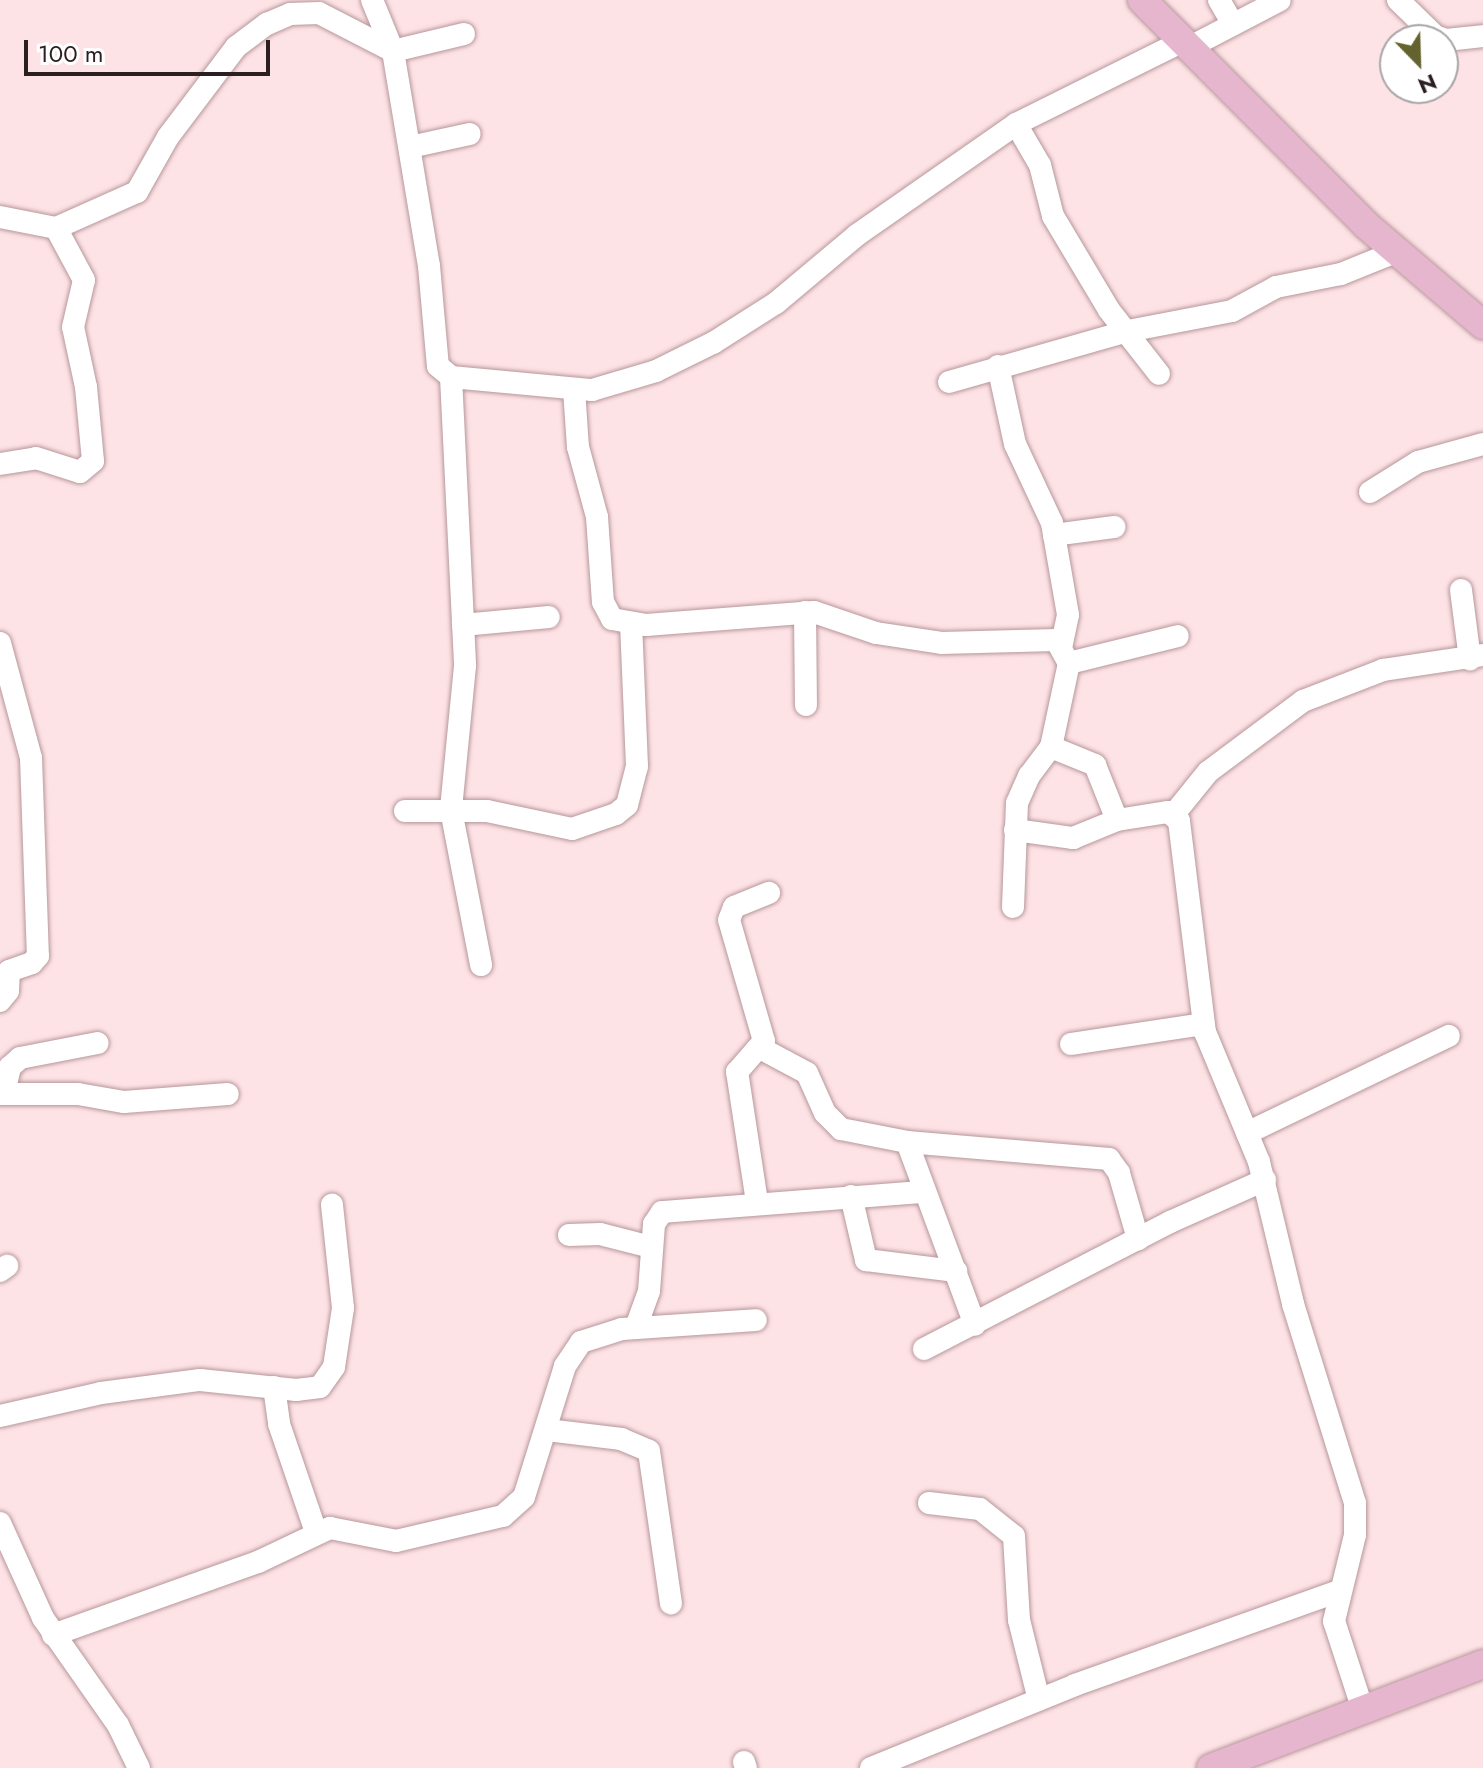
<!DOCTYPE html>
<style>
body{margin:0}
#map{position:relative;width:1483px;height:1768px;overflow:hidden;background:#fee3e6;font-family:Jost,sans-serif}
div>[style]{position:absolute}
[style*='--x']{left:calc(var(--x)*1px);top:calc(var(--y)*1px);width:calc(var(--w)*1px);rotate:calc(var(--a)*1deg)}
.roads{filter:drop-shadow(0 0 2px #b7979b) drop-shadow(0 0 2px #b7979b)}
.minor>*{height:22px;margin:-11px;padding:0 11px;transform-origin:11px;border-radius:11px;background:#fff}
.major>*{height:28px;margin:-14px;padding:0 14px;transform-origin:14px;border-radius:14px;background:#e5b6cd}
span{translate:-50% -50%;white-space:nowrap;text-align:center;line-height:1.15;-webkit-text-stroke:6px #fff;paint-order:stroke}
.north{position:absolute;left:1379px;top:24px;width:80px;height:80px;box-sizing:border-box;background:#fff;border:2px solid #aaa5a6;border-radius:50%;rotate:157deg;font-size:22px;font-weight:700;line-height:32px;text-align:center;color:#2b1f21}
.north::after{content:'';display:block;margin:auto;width:28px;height:36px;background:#64622f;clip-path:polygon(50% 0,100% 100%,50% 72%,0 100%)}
.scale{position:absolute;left:24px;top:40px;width:246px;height:36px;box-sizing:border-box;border:4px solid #2b1f21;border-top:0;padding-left:10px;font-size:24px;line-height:28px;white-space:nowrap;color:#2b1f21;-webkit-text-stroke:6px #fff;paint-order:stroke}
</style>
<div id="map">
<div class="roads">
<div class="minor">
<i style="--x:372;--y:0;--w:55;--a:67.6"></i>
<i style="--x:393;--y:51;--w:218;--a:80.5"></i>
<i style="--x:429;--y:266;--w:100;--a:84.9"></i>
<i style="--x:438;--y:366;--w:17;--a:40"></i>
<i style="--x:451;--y:377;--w:142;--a:5.3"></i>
<i style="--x:592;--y:390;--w:67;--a:-16.5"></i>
<i style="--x:656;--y:371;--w:64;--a:-26.2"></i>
<i style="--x:713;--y:343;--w:75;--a:-32.4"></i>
<i style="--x:776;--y:303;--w:106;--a:-40"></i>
<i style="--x:857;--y:235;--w:194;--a:-34.9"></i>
<i style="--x:1016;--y:124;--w:189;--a:-26.4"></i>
<i style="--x:1219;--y:0;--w:28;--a:60"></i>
<i style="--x:1398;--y:0;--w:52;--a:44.2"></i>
<i style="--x:1435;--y:36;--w:12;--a:20"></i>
<i style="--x:1446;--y:40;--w:37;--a:-6"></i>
<i style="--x:1192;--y:46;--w:99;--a:-27.6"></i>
<i style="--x:1016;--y:124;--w:48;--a:59.7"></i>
<i style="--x:1040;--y:165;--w:53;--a:75.7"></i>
<i style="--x:1053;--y:216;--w:109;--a:59.2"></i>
<i style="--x:1109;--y:310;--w:81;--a:52"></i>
<i style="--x:410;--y:147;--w:61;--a:-12.2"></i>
<i style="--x:0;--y:217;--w:57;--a:11.1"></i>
<i style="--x:56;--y:228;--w:89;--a:-24"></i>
<i style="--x:137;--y:192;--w:63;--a:-60.6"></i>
<i style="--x:168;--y:137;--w:113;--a:-52.9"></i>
<i style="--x:236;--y:47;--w:39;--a:-37"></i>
<i style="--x:267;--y:24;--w:25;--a:-23"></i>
<i style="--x:290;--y:14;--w:29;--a:-2"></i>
<i style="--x:319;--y:13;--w:83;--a:27.2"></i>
<i style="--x:393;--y:51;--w:73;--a:-13.5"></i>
<i style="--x:998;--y:366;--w:80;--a:77.7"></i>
<i style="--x:1015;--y:444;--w:87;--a:64.9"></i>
<i style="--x:1052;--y:523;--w:93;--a:80.1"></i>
<i style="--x:1068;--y:615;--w:30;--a:102"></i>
<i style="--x:451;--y:377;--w:289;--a:87.2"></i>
<i style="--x:465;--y:666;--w:145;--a:95.6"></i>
<i style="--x:451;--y:810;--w:158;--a:79"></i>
<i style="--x:949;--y:382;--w:186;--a:-15.9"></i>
<i style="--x:1128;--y:331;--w:106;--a:-10.9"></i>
<i style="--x:1232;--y:311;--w:50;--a:-28.6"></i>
<i style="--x:1276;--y:287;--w:66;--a:-11.3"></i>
<i style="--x:1341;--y:274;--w:61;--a:-22"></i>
<i style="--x:574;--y:389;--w:58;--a:86.1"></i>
<i style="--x:578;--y:447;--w:73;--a:74.8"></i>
<i style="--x:597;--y:517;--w:85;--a:86"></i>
<i style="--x:603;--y:602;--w:19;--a:62"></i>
<i style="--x:612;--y:619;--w:35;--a:10"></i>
<i style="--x:646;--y:625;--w:169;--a:-4.4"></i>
<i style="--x:814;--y:612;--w:65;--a:18.7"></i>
<i style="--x:876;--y:633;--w:66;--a:8.7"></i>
<i style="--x:941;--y:643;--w:115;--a:-1.5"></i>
<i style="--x:1056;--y:640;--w:26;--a:61"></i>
<i style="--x:1069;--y:663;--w:86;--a:102.1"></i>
<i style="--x:1051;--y:747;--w:48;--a:22.2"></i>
<i style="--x:1095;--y:765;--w:59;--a:68.2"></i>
<i style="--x:1117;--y:820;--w:52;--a:-8.9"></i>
<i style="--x:1168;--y:812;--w:14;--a:39"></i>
<i style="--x:1179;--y:821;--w:213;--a:83"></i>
<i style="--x:1205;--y:1032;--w:141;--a:67.4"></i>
<i style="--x:1259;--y:1162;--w:146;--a:76.5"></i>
<i style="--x:1293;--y:1304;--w:208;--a:72.7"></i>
<i style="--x:1355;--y:1503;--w:32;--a:90"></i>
<i style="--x:1355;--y:1535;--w:89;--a:103.7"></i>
<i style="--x:1334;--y:1621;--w:94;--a:72"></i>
<i style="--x:0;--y:464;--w:36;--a:-9"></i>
<i style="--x:36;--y:458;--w:46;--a:17.7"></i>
<i style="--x:80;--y:472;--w:17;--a:-40"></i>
<i style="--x:93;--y:461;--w:74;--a:-95.4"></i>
<i style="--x:86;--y:387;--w:61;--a:-102.2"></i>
<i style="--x:73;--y:327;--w:48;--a:-76.8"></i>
<i style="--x:84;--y:280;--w:59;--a:-118.3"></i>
<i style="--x:1370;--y:492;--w:57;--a:-32"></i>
<i style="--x:1418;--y:462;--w:67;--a:-15.5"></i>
<i style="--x:1054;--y:535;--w:61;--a:-7.6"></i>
<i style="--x:1461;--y:590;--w:70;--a:82.6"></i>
<i style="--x:805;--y:612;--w:93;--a:89.4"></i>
<i style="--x:463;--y:625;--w:86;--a:-5.3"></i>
<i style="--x:0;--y:643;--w:119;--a:74.9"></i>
<i style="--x:31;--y:758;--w:198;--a:88"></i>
<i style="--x:38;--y:956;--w:9;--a:131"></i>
<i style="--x:32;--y:963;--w:24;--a:161"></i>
<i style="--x:9;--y:971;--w:20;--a:93"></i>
<i style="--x:8;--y:991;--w:13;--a:129"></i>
<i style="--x:1069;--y:663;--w:112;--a:-13.9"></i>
<i style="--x:405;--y:811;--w:82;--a:0"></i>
<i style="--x:487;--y:811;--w:87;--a:12"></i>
<i style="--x:572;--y:829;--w:46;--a:-18.8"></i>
<i style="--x:616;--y:814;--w:14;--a:-39"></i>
<i style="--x:627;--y:805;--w:40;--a:-75.6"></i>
<i style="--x:637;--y:766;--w:142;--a:-92.4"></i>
<i style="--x:1174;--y:814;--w:54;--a:-51"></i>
<i style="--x:1208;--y:772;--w:119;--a:-36.8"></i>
<i style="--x:1303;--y:701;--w:86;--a:-21.2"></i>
<i style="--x:1383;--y:670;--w:101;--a:-8.5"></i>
<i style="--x:1015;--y:830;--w:59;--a:7.9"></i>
<i style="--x:1073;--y:838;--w:48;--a:-22.2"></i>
<i style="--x:1013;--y:907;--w:104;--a:-87.8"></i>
<i style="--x:1017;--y:803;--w:30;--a:-66"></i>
<i style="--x:1029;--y:776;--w:36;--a:-53"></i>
<i style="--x:1071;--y:1044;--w:134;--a:-8.6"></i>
<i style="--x:762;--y:1049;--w:51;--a:28.1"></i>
<i style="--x:807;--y:1073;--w:44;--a:65.8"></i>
<i style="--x:825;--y:1113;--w:23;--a:45"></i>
<i style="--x:841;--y:1129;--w:67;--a:11.1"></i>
<i style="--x:907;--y:1142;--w:203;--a:4.8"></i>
<i style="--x:1109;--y:1159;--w:17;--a:54"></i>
<i style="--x:1119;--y:1173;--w:69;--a:73.9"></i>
<i style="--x:4;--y:1093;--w:27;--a:-77"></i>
<i style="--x:10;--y:1067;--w:13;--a:-42"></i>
<i style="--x:20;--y:1058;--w:79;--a:-10.9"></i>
<i style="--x:0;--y:1094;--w:78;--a:0"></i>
<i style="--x:78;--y:1094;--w:47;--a:9.9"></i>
<i style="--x:124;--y:1102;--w:104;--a:-4.4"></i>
<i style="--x:1247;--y:1133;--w:224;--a:-25.7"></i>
<i style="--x:907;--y:1142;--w:195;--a:69.6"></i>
<i style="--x:851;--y:1196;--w:66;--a:76.8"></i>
<i style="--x:866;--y:1260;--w:91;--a:7"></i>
<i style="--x:757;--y:1202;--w:132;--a:-98.7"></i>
<i style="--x:737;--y:1072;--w:41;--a:-48.9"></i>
<i style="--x:764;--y:1041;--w:126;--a:-106.1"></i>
<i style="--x:729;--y:920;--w:14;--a:-69"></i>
<i style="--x:734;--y:907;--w:38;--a:-22"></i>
<i style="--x:569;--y:1235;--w:31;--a:-2"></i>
<i style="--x:600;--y:1234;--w:53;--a:14.3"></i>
<i style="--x:0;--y:1271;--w:9;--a:-36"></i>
<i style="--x:636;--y:1327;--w:38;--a:-70"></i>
<i style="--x:649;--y:1291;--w:67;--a:-85.7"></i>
<i style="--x:654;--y:1224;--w:14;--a:-56"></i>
<i style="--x:662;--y:1212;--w:262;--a:-4.4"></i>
<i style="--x:924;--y:1349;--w:277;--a:-27.3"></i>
<i style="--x:1170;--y:1222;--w:104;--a:-23.9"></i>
<i style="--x:274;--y:1387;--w:37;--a:82"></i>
<i style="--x:279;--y:1424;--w:114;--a:71.1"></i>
<i style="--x:0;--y:1416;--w:104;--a:-12.8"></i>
<i style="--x:101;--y:1393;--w:100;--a:-7.5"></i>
<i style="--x:200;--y:1380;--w:97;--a:5.9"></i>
<i style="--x:296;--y:1390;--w:24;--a:-7"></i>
<i style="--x:320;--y:1387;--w:24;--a:-55"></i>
<i style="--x:334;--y:1367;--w:60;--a:-81.3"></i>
<i style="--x:343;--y:1308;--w:104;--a:-96.1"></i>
<i style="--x:547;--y:1430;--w:75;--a:6.9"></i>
<i style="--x:621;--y:1439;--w:30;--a:23"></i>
<i style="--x:649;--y:1451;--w:154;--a:81.8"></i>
<i style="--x:929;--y:1503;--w:51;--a:6.7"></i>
<i style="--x:980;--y:1509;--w:43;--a:38.5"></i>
<i style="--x:1014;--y:1536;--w:84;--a:86.6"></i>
<i style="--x:1019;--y:1620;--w:82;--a:76"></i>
<i style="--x:0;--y:1523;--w:104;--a:65.6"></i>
<i style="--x:43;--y:1618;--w:131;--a:55"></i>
<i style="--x:118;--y:1725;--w:48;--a:64"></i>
<i style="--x:53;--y:1635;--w:218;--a:-19.6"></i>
<i style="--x:258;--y:1562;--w:80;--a:-25.3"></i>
<i style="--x:330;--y:1528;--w:67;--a:11.1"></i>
<i style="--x:396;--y:1541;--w:110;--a:-13.2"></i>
<i style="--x:503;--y:1516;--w:28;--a:-42"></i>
<i style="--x:524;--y:1497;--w:137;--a:-72.6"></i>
<i style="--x:565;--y:1366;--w:29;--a:-56"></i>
<i style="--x:581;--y:1342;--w:43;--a:-17.6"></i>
<i style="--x:622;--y:1329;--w:134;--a:-3.8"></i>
<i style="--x:744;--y:1762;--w:6;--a:72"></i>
<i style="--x:871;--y:1768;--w:220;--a:-22.1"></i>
<i style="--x:1075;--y:1685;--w:280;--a:-19.6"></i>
</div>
<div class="major">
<i style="--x:1142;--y:0;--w:317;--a:45.1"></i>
<i style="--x:1366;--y:225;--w:154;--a:40.5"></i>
<i style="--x:1211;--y:1768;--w:291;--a:-20.9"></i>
</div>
</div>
<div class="north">N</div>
<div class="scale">100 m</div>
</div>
